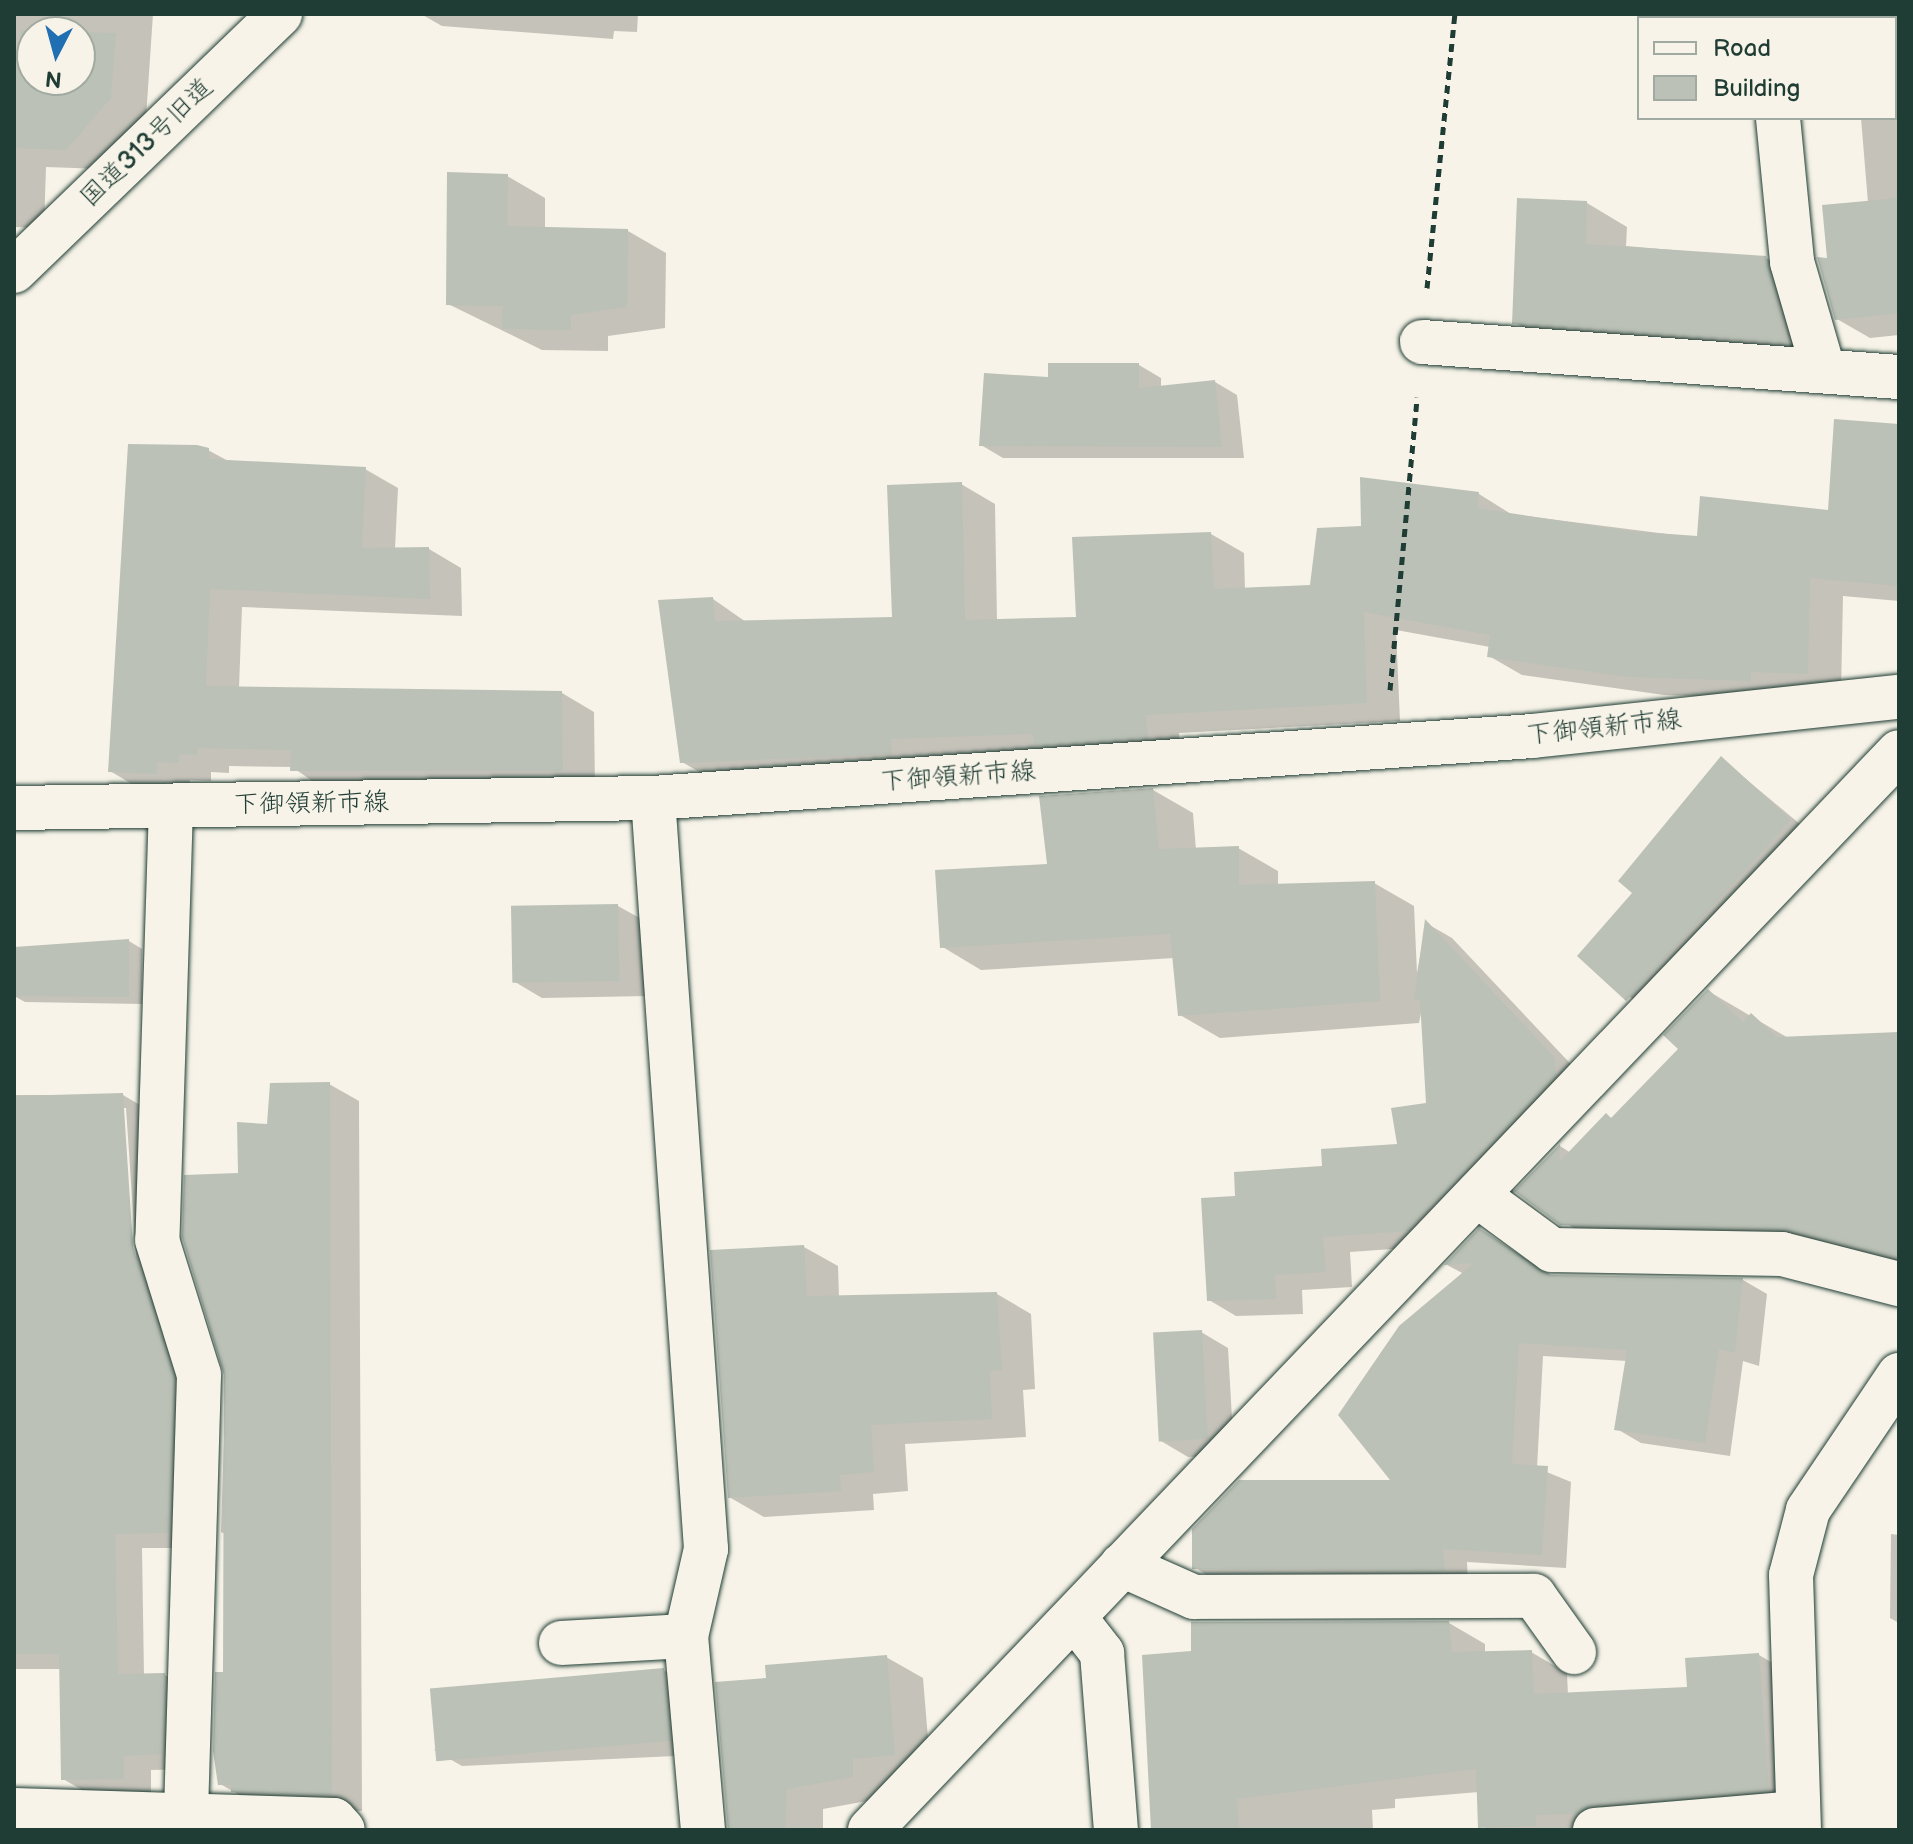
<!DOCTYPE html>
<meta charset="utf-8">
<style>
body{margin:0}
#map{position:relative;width:1913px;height:1844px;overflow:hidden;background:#f7f3e8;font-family:"Balsamiq Sans","Klee One",sans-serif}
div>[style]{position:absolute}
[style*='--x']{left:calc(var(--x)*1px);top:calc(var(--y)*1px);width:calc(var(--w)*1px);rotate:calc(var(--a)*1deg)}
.shadow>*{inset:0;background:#0003}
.building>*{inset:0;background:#bbc1b6;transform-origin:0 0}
.path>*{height:5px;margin-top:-2.5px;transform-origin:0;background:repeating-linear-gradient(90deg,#1f3d34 0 8px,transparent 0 14px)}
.roads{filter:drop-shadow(0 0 2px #1f3d34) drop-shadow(0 0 2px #1f3d34)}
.minor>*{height:44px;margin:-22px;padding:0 22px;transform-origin:22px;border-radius:22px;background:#f7f3e8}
.tertiary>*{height:44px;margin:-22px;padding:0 22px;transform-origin:22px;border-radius:22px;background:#f7f3e8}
.secondary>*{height:44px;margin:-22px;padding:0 22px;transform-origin:22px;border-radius:22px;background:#f7f3e8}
span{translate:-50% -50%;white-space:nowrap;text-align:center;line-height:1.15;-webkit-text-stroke:8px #f7f3e8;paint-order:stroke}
.street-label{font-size:26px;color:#1f3d34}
.frame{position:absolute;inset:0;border:16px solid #1f3d34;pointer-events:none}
.legend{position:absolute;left:1637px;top:16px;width:260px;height:104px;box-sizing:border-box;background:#f7f3e8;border:2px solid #a1aaa0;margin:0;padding:10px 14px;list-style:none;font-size:24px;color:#1f3d34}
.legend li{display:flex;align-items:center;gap:16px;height:40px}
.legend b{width:40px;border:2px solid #a1aaa0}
.north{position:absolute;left:16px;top:16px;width:80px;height:80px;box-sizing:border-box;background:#f7f3e8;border:2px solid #a1aaa0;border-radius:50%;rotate:186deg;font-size:22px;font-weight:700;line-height:32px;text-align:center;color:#1f3d34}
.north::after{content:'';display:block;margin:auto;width:28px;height:36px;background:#1f6fb2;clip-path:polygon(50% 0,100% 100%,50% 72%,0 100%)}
</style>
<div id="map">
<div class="shadow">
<i style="clip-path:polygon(evenodd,14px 14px,153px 14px,146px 118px,102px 169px,46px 167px,44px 228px,14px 227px,14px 14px,32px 32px,80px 32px,80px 80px,32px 80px,32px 32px)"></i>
<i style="clip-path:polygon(421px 14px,638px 14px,637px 32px,614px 31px,613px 39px,442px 26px)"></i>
<i style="clip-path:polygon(1799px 14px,1899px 14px,1899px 335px,1870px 338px,1837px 319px,1829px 260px,1868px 203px,1861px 118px,1895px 118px,1895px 18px)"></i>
<i style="clip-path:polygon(507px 176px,545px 198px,545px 229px,628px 231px,666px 253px,665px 328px,608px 336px,608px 351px,542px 350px,448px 304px)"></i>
<i style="clip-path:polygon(1587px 203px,1627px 227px,1626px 246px,1766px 258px,1806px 281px,1826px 365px,1554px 345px,1514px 322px)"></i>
<i style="clip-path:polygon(1139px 365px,1161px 378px,1161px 387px,1215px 382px,1237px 395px,1244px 458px,1003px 458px,981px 445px,1050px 379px)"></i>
<i style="clip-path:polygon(1899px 426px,1899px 601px,1843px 596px,1841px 692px,1784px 699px,1664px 695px,1522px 675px,1489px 656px,1490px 647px,1396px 630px,1400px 721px,1179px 733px,1181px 756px,924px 757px,924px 772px,715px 781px,682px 762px,713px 599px,746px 622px,894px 619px,961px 484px,995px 504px,997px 621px,1078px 619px,1211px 534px,1244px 553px,1245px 590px,1312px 587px,1363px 528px,1479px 494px,1511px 514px,1698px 538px,1830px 512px)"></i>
<i style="clip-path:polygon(208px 450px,230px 462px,365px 469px,398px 488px,395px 549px,429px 549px,461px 568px,462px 616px,242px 607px,239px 688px,562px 693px,594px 712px,595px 788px,324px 789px,292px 767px,229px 766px,229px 773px,211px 772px,211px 781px,190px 780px,189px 791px,142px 790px,110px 771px)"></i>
<i style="clip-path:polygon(1722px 759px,1813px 835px,1650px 1013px,1579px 956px,1634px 893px)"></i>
<i style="clip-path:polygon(1153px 790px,1193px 813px,1196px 850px,1238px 848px,1278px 871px,1278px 886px,1374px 883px,1414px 906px,1417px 973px,1426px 923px,1452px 938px,1582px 1076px,1435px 1246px,1350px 1252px,1352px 1287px,1302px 1290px,1303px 1314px,1236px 1316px,1209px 1300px,1237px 1198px,1399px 1146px,1428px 1104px,1423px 1003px,1419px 1023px,1220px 1038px,1180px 1015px,1174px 958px,981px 970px,941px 946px)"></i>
<i style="clip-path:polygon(618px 906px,645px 921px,647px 996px,542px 998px,515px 982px)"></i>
<i style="clip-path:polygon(129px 941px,142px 949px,142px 1004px,25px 1002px,14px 996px,14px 949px)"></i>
<i style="clip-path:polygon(1708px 991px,1790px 1039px,1899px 1034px,1899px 1270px,1598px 1244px,1517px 1191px,1560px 1146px,1571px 1153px,1606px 1115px,1613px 1119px,1681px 1049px)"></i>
<i style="clip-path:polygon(329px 1084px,359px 1101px,362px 1811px,263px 1808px,220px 1784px,229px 1536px,221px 1532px,226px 1375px,240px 1175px,269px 1126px)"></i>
<i style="clip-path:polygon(evenodd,14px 1095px,123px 1095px,150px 1111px,201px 1395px,196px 1548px,142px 1548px,144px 1676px,165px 1675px,192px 1691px,190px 1769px,151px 1770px,151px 1794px,91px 1795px,63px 1779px,62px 1669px,14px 1669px,14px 1095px,122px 1108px,126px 1108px,136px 1257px,132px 1257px,122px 1108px)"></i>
<i style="clip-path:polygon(1480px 1230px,1553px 1277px,1743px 1280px,1767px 1294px,1759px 1366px,1743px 1361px,1730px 1456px,1641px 1443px,1617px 1429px,1627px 1361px,1543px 1356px,1537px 1468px,1571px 1482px,1566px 1568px,1467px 1562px,1468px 1584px,1218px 1582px,1194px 1567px,1394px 1482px,1464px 1274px,1447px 1265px)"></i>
<i style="clip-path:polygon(804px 1247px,838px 1266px,839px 1297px,997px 1294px,1031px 1314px,1035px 1389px,1023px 1390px,1026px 1437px,905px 1444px,908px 1491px,873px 1494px,874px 1510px,764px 1517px,729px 1497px)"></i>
<i style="clip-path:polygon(1201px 1332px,1228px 1348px,1234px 1454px,1188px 1457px,1161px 1441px)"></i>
<i style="clip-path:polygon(1891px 1534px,1899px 1535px,1899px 1623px,1890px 1618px)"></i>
<i style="clip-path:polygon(1449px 1623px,1485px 1644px,1485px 1653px,1531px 1652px,1567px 1673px,1568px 1695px,1689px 1689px,1759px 1655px,1795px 1676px,1804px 1810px,1620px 1830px,1486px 1830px,1479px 1792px,1395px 1799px,1395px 1808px,1372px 1810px,1373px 1830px,1155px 1830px)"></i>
<i style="clip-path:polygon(886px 1657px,923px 1678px,931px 1775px,889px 1797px,823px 1809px,823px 1830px,730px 1830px,769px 1679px)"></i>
<i style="clip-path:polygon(663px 1670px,691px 1686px,697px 1755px,462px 1766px,434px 1750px)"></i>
</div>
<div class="building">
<i style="clip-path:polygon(21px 31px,70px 32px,32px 32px,32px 80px,80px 80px,80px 32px,116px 33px,111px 98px,66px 150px,14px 148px,14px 49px,20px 49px)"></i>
<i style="clip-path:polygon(447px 172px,508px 174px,507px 226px,628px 229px,627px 307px,571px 315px,571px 330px,502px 329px,503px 306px,446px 305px)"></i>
<i style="clip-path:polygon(1517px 198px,1587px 201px,1586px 244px,1766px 256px,1787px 343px,1512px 324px)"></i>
<i style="clip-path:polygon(1899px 198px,1899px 313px,1835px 320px,1817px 257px,1827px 258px,1822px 205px)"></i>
<i style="clip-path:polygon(1048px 363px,1139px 363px,1139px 388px,1215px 380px,1222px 447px,979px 446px,984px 373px,1048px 377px)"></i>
<i style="clip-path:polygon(1834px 419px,1899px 424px,1899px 586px,1810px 578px,1808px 674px,1751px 672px,1751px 681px,1629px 677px,1487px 657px,1490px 635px,1364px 612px,1367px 703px,1146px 715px,1148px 738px,1034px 746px,1033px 734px,891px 739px,892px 754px,680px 763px,658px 600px,713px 597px,715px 621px,892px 617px,887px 485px,962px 482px,965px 620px,1076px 617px,1072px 537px,1211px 532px,1214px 589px,1310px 585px,1317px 528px,1361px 526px,1360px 477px,1479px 492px,1477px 508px,1628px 531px,1697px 536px,1700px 496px,1828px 510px)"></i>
<i style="clip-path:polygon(128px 444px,197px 445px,209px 448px,209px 459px,366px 467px,362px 548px,429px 547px,430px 599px,210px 589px,206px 686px,562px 691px,563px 771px,290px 771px,291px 750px,197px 748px,197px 755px,179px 754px,179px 763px,157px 762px,157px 774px,108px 772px)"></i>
<i style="clip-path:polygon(1721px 756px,1791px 820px,1626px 1001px,1577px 956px,1632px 893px,1618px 881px)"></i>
<i style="clip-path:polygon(1153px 788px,1159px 849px,1239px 846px,1239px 885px,1375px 881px,1380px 1001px,1178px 1016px,1170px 934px,940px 948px,935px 870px,1047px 864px,1039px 796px)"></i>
<i style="left:618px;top:904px;width:77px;height:107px;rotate:89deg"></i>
<i style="clip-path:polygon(1425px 919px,1555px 1058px,1556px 1075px,1407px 1231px,1323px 1237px,1326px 1272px,1275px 1275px,1276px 1299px,1207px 1301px,1201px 1198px,1235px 1196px,1234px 1172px,1322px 1166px,1321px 1149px,1397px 1144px,1391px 1108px,1426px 1103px,1420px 1000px,1414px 1000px)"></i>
<i style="clip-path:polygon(129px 939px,129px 997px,14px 996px,14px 947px)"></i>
<i style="clip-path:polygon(1708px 989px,1743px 1022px,1751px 1013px,1777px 1037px,1899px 1032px,1899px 1258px,1782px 1229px,1560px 1225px,1514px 1191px,1560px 1144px,1560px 1161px,1606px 1113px,1611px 1118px,1678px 1049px,1663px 1035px)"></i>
<i style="clip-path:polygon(330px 1082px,332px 1795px,231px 1792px,231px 1785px,218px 1785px,213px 1751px,215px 1672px,223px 1672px,224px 1375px,182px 1237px,184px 1175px,238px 1173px,237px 1122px,267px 1124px,270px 1083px)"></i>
<i style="clip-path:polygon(123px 1093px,133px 1247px,174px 1378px,169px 1533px,115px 1534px,118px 1674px,165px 1673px,163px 1754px,124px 1756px,124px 1779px,61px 1780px,59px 1654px,14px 1654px,14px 1096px)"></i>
<i style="clip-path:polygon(1479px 1228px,1551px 1275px,1743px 1278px,1735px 1353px,1719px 1349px,1705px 1443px,1614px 1430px,1627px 1350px,1519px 1343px,1512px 1464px,1548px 1466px,1542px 1555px,1443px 1549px,1445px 1571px,1192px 1569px,1192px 1529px,1239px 1480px,1390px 1480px,1338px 1415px,1399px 1326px,1474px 1263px,1444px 1265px)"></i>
<i style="clip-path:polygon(804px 1245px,807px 1296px,997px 1292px,1002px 1370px,990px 1371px,992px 1419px,871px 1425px,874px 1472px,840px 1475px,841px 1491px,728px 1498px,710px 1250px)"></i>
<i style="left:1202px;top:1330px;width:109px;height:49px;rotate:87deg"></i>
<i style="clip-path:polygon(1449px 1621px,1452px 1652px,1532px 1650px,1534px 1694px,1687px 1687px,1685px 1658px,1759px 1653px,1769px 1790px,1593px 1805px,1577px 1814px,1536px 1815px,1536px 1826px,1478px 1828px,1476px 1769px,1237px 1799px,1239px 1830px,1151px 1830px,1142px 1655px,1191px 1651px,1191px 1622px)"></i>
<i style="clip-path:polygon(887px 1655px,895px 1755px,853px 1759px,853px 1777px,787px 1789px,785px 1830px,728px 1830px,715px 1682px,766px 1678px,765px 1665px)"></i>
<i style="left:664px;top:1668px;width:73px;height:235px;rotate:85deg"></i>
</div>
<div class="path">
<i style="--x:1427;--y:288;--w:275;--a:-84.2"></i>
<i style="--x:1390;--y:690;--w:294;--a:-84.7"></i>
</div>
<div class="roads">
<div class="minor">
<i style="--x:1772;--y:14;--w:4;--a:90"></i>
<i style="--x:1778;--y:118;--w:145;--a:84.4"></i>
<i style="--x:1792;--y:262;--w:111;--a:73.8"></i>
<i style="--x:1422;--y:342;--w:478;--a:4.2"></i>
<i style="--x:653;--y:798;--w:753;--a:85.96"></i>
<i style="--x:706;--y:1549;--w:89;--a:102.9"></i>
<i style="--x:686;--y:1636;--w:195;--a:85"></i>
<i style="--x:171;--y:806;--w:434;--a:91.8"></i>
<i style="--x:157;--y:1240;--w:141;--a:72.7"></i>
<i style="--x:199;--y:1375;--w:437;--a:91.7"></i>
<i style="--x:1477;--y:1195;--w:93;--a:36.3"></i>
<i style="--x:1552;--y:1250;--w:230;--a:1"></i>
<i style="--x:1782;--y:1254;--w:121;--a:14.4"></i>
<i style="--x:1122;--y:1565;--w:79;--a:24"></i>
<i style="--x:1194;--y:1597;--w:340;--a:-0.2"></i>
<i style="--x:1534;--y:1596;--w:69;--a:54.5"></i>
<i style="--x:1074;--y:1617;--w:46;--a:52.1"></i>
<i style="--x:1102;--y:1653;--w:178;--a:85.5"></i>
<i style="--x:561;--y:1643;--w:125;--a:-3.2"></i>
<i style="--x:14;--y:1810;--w:320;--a:1.8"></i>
<i style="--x:334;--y:1820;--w:13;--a:48"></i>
<i style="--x:870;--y:1830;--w:1490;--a:-46.33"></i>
<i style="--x:1595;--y:1830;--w:203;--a:-4.8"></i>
<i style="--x:1799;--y:1830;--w:255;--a:-91.8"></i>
<i style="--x:1791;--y:1575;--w:67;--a:-75.3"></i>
<i style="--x:1808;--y:1510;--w:163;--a:-56"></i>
</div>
<div class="tertiary">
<i style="--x:14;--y:271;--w:370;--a:-44"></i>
</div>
<div class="secondary">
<i style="--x:14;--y:808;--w:639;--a:-0.9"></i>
<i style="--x:653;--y:798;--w:881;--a:-4.03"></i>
<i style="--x:1532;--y:736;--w:369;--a:-6.1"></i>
</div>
</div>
<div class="street-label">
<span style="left:147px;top:143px;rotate:-44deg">国道313号旧道</span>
<span style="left:1604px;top:728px;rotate:-6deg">下御領新市線</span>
<span style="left:958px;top:777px;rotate:-4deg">下御領新市線</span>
<span style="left:311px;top:804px;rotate:-1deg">下御領新市線</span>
</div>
<div class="frame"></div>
<ul class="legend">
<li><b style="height:10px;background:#f7f3e8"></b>Road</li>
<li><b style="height:22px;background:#bbc1b6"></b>Building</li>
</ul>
<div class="north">N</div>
</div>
